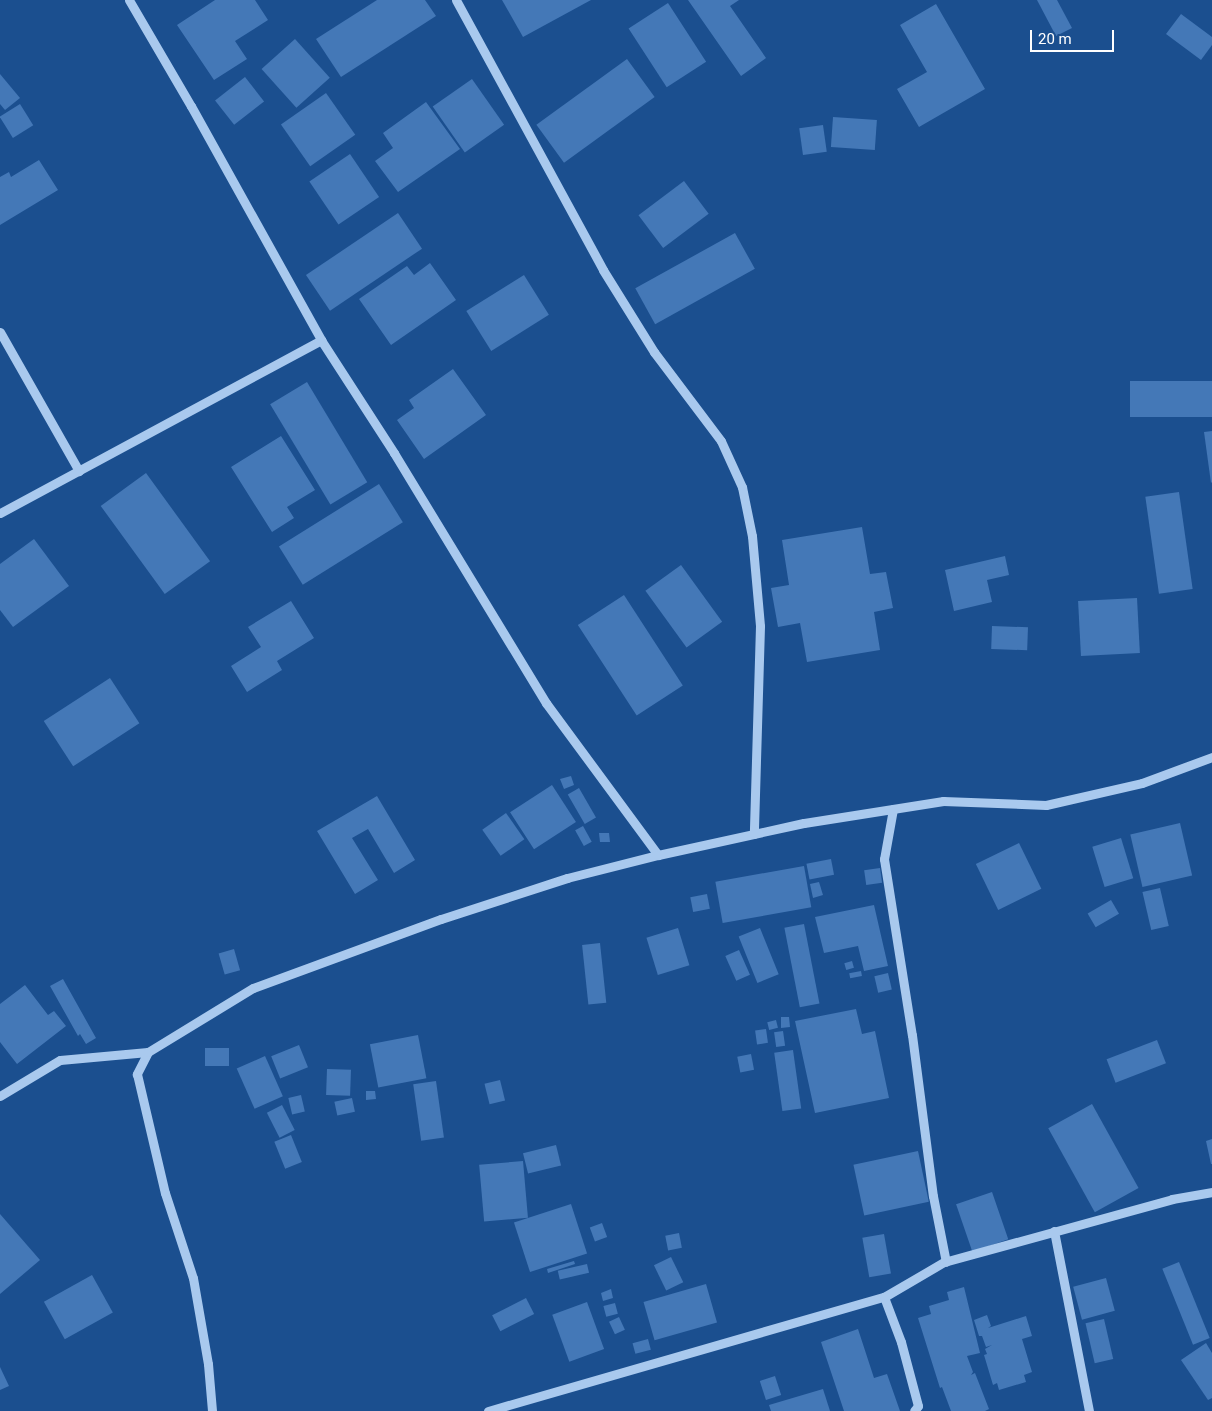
<!DOCTYPE html>
<style>
body{margin:0}
#map{position:relative;width:1212px;height:1411px;overflow:hidden;background:#1b4f8f;font-family:Roboto,sans-serif}
div>[style]{position:absolute}
[style*='--x']{left:calc(var(--x)*1px);top:calc(var(--y)*1px);width:calc(var(--w)*1px);rotate:calc(var(--a)*1deg)}
.building>*{inset:0;background:#4478b7;transform-origin:0 0}
.minor>*{height:9px;margin:-4.5px;padding:0 4.5px;transform-origin:4.5px;border-radius:4.5px;background:#a9c9ee}
span{translate:-50% -50%;white-space:nowrap;text-align:center;line-height:1.15;-webkit-text-stroke:4.5px #1b4f8f;paint-order:stroke}
.scale{position:absolute;left:1030px;top:30px;width:84px;height:22px;box-sizing:border-box;border:2px solid #fff;border-top:0;padding-left:6px;font-size:15px;line-height:18px;white-space:nowrap;color:#fff;-webkit-text-stroke:4px #1b4f8f;paint-order:stroke}
</style>
<div id="map">
<div class="building">
<i style="clip-path:polygon(215px 0,255px 0,268px 20px,235px 41px,247px 59px,214px 80px,177px 25px)"></i>
<i style="clip-path:polygon(377px 0,425px 0,436px 16px,341px 77px,316px 39px)"></i>
<i style="clip-path:polygon(502px 0,591px 0,523px 37px)"></i>
<i style="clip-path:polygon(688px 0,739px 0,730px 6px,766px 58px,741px 76px)"></i>
<i style="clip-path:polygon(1037px 0,1057px 0,1072px 28px,1056px 36px)"></i>
<i style="left:668px;top:3px;width:70px;height:47px;rotate:57deg"></i>
<i style="clip-path:polygon(936px 4px,985px 89px,919px 127px,897px 89px,927px 72px,900px 25px)"></i>
<i style="clip-path:polygon(1181px 14px,1212px 37px,1212px 45px,1201px 60px,1166px 34px)"></i>
<i style="left:295px;top:39px;width:52px;height:45px;rotate:48deg"></i>
<i style="left:627px;top:59px;width:47px;height:112px;rotate:54deg"></i>
<i style="clip-path:polygon(0 74px,20px 98px,5px 110px,0 104px)"></i>
<i style="left:245px;top:77px;width:31px;height:38px;rotate:52deg"></i>
<i style="left:472px;top:79px;width:56px;height:48px;rotate:55deg"></i>
<i style="left:326px;top:93px;width:51px;height:55px;rotate:55deg"></i>
<i style="clip-path:polygon(426px 102px,460px 149px,398px 192px,375px 161px,393px 148px,383px 133px)"></i>
<i style="left:20px;top:104px;width:25px;height:24px;rotate:58deg"></i>
<i style="left:833px;top:117px;width:44px;height:30px;rotate:4deg"></i>
<i style="left:823px;top:125px;width:27px;height:24px;rotate:82deg"></i>
<i style="left:350px;top:154px;width:52px;height:49px;rotate:56deg"></i>
<i style="clip-path:polygon(39px 160px,58px 190px,0 225px,0 177px,9px 172px,11px 177px)"></i>
<i style="left:684px;top:181px;width:41px;height:57px;rotate:53deg"></i>
<i style="left:398px;top:213px;width:43px;height:111px;rotate:56deg"></i>
<i style="left:735px;top:233px;width:41px;height:114px;rotate:61deg"></i>
<i style="clip-path:polygon(430px 263px,456px 300px,391px 345px,359px 299px,407px 266px,414px 275px)"></i>
<i style="left:524px;top:275px;width:47px;height:68px;rotate:58deg"></i>
<i style="clip-path:polygon(453px 369px,486px 415px,424px 459px,397px 420px,414px 408px,409px 400px)"></i>
<i style="left:1212px;top:381px;width:36px;height:82px;rotate:90deg"></i>
<i style="left:307px;top:382px;width:117px;height:43px;rotate:59deg"></i>
<i style="clip-path:polygon(1212px 431px,1212px 482px,1211px 483px,1204px 432px)"></i>
<i style="clip-path:polygon(281px 436px,315px 490px,287px 507px,294px 518px,272px 532px,231px 467px)"></i>
<i style="left:146px;top:473px;width:109px;height:56px;rotate:54deg"></i>
<i style="left:379px;top:484px;width:45px;height:118px;rotate:58deg"></i>
<i style="left:1179px;top:492px;width:98px;height:34px;rotate:82deg"></i>
<i style="clip-path:polygon(862px 527px,870px 574px,886px 572px,893px 608px,874px 612px,880px 650px,807px 662px,800px 623px,778px 627px,771px 588px,789px 585px,782px 540px)"></i>
<i style="clip-path:polygon(34px 539px,69px 586px,13px 627px,0 610px,0 564px)"></i>
<i style="clip-path:polygon(1005px 556px,1009px 575px,987px 580px,992px 602px,954px 611px,945px 570px)"></i>
<i style="left:681px;top:565px;width:70px;height:44px;rotate:54deg"></i>
<i style="left:624px;top:595px;width:108px;height:55px;rotate:57deg"></i>
<i style="left:1137px;top:598px;width:55px;height:59px;rotate:87deg"></i>
<i style="clip-path:polygon(291px 601px,314px 638px,277px 661px,282px 670px,247px 692px,231px 666px,261px 647px,248px 627px)"></i>
<i style="left:992px;top:626px;width:36px;height:23px;rotate:2deg"></i>
<i style="left:110px;top:678px;width:54px;height:79px;rotate:57deg"></i>
<i style="clip-path:polygon(571px 776px,574px 785px,564px 789px,560px 779px)"></i>
<i style="left:552px;top:785px;width:44px;height:50px;rotate:57deg"></i>
<i style="left:579px;top:788px;width:34px;height:13px;rotate:60deg"></i>
<i style="clip-path:polygon(377px 796px,415px 860px,394px 873px,368px 829px,352px 838px,378px 880px,355px 894px,317px 831px)"></i>
<i style="left:506px;top:813px;width:32px;height:29px;rotate:55deg"></i>
<i style="left:1180px;top:823px;width:54px;height:51px;rotate:77deg"></i>
<i style="left:583px;top:826px;width:18px;height:9px;rotate:61deg"></i>
<i style="clip-path:polygon(599px 833px,609px 833px,610px 842px,600px 842px)"></i>
<i style="left:1121px;top:838px;width:42px;height:30px;rotate:73deg"></i>
<i style="left:1019px;top:843px;width:51px;height:48px;rotate:64deg"></i>
<i style="left:831px;top:859px;width:16px;height:25px;rotate:79deg"></i>
<i style="left:804px;top:866px;width:42px;height:90px;rotate:80deg"></i>
<i style="left:880px;top:868px;width:15px;height:16px;rotate:82deg"></i>
<i style="clip-path:polygon(819px 882px,823px 895px,813px 898px,810px 884px)"></i>
<i style="left:1160px;top:888px;width:39px;height:18px;rotate:77deg"></i>
<i style="left:707px;top:894px;width:15px;height:17px;rotate:79deg"></i>
<i style="left:1111px;top:900px;width:16px;height:27px;rotate:60deg"></i>
<i style="clip-path:polygon(874px 905px,888px 966px,864px 971px,858px 946px,824px 953px,815px 917px)"></i>
<i style="left:804px;top:924px;width:81px;height:20px;rotate:79deg"></i>
<i style="left:678px;top:928px;width:39px;height:33px;rotate:73deg"></i>
<i style="left:760px;top:928px;width:50px;height:23px;rotate:68deg"></i>
<i style="left:600px;top:943px;width:60px;height:18px;rotate:84deg"></i>
<i style="left:234px;top:949px;width:22px;height:16px;rotate:74deg"></i>
<i style="left:739px;top:950px;width:27px;height:15px;rotate:66deg"></i>
<i style="left:852px;top:961px;width:7px;height:8px;rotate:74deg"></i>
<i style="left:861px;top:971px;width:5px;height:12px;rotate:79deg"></i>
<i style="left:888px;top:973px;width:17px;height:14px;rotate:77deg"></i>
<i style="clip-path:polygon(63px 979px,96px 1038px,86px 1044px,80px 1034px,78px 1036px,50px 986px)"></i>
<i style="clip-path:polygon(25px 985px,48px 1015px,54px 1011px,66px 1026px,17px 1064px,0 1042px,0 1004px)"></i>
<i style="clip-path:polygon(856px 1009px,862px 1034px,875px 1031px,889px 1098px,815px 1113px,795px 1021px)"></i>
<i style="clip-path:polygon(781px 1017px,789px 1017px,790px 1027px,781px 1028px)"></i>
<i style="left:776px;top:1020px;width:8px;height:9px;rotate:76deg"></i>
<i style="left:766px;top:1029px;width:14px;height:11px;rotate:82deg"></i>
<i style="left:783px;top:1031px;width:15px;height:9px;rotate:82deg"></i>
<i style="left:418px;top:1035px;width:44px;height:49px;rotate:79deg"></i>
<i style="left:1157px;top:1040px;width:25px;height:54px;rotate:69deg"></i>
<i style="left:299px;top:1045px;width:24px;height:30px;rotate:68deg"></i>
<i style="left:205px;top:1048px;width:24px;height:18px"></i>
<i style="left:793px;top:1050px;width:59px;height:19px;rotate:82deg"></i>
<i style="left:751px;top:1054px;width:16px;height:14px;rotate:79deg"></i>
<i style="left:265px;top:1056px;width:44px;height:31px;rotate:66deg"></i>
<i style="left:327px;top:1069px;width:24px;height:26px;rotate:2deg"></i>
<i style="left:500px;top:1080px;width:21px;height:16px;rotate:76deg"></i>
<i style="left:436px;top:1081px;width:57px;height:23px;rotate:82deg"></i>
<i style="clip-path:polygon(366px 1091px,375px 1091px,376px 1099px,366px 1100px)"></i>
<i style="left:301px;top:1095px;width:17px;height:13px;rotate:77deg"></i>
<i style="left:352px;top:1098px;width:14px;height:18px;rotate:78deg"></i>
<i style="left:1092px;top:1104px;width:96px;height:50px;rotate:61deg"></i>
<i style="left:282px;top:1105px;width:28px;height:17px;rotate:63deg"></i>
<i style="left:291px;top:1135px;width:29px;height:18px;rotate:68deg"></i>
<i style="clip-path:polygon(1212px 1139px,1212px 1164px,1211px 1164px,1206px 1141px)"></i>
<i style="left:556px;top:1145px;width:21px;height:34px;rotate:76deg"></i>
<i style="left:918px;top:1151px;width:52px;height:66px;rotate:78deg"></i>
<i style="left:523px;top:1161px;width:57px;height:44px;rotate:85deg"></i>
<i style="left:992px;top:1192px;width:50px;height:38px;rotate:71deg"></i>
<i style="left:571px;top:1204px;width:52px;height:60px;rotate:72deg"></i>
<i style="clip-path:polygon(0 1214px,40px 1260px,0 1294px)"></i>
<i style="left:602px;top:1223px;width:15px;height:13px;rotate:70deg"></i>
<i style="left:679px;top:1233px;width:15px;height:14px;rotate:79deg"></i>
<i style="left:884px;top:1234px;width:40px;height:22px;rotate:80deg"></i>
<i style="left:671px;top:1257px;width:28px;height:19px;rotate:64deg"></i>
<i style="clip-path:polygon(574px 1261px,575px 1264px,548px 1273px,547px 1269px)"></i>
<i style="left:1179px;top:1262px;width:82px;height:18px;rotate:68deg"></i>
<i style="left:587px;top:1264px;width:9px;height:30px;rotate:77deg"></i>
<i style="left:92px;top:1275px;width:43px;height:55px;rotate:61deg"></i>
<i style="left:1106px;top:1278px;width:34px;height:34px;rotate:75deg"></i>
<i style="left:706px;top:1284px;width:40px;height:65px;rotate:74deg"></i>
<i style="clip-path:polygon(964px 1287px,980px 1353px,967px 1356px,973px 1372px,971px 1375px,975px 1373px,989px 1409px,985px 1411px,951px 1411px,942px 1387px,940px 1388px,918px 1318px,931px 1314px,929px 1306px,949px 1300px,947px 1292px)"></i>
<i style="clip-path:polygon(611px 1289px,613px 1298px,603px 1301px,601px 1293px)"></i>
<i style="left:526px;top:1298px;width:18px;height:38px;rotate:63deg"></i>
<i style="left:587px;top:1302px;width:50px;height:37px;rotate:70deg"></i>
<i style="left:615px;top:1303px;width:11px;height:12px;rotate:75deg"></i>
<i style="clip-path:polygon(987px 1315px,991px 1326px,988px 1328px,1026px 1316px,1032px 1336px,1022px 1339px,1032px 1372px,1024px 1375px,1026px 1382px,999px 1390px,997px 1383px,993px 1385px,984px 1355px,987px 1354px,985px 1349px,992px 1345px,986px 1347px,982px 1336px,979px 1336px,974px 1320px)"></i>
<i style="left:619px;top:1317px;width:14px;height:11px;rotate:65deg"></i>
<i style="left:1104px;top:1319px;width:41px;height:19px;rotate:77deg"></i>
<i style="clip-path:polygon(858px 1329px,874px 1378px,887px 1374px,900px 1411px,844px 1411px,821px 1342px)"></i>
<i style="left:648px;top:1339px;width:11px;height:16px;rotate:75deg"></i>
<i style="clip-path:polygon(1206px 1343px,1212px 1353px,1212px 1398px,1208px 1400px,1181px 1360px)"></i>
<i style="clip-path:polygon(0 1367px,9px 1386px,0 1390px)"></i>
<i style="left:775px;top:1376px;width:20px;height:16px;rotate:72deg"></i>
<i style="clip-path:polygon(823px 1389px,830px 1411px,771px 1411px,769px 1405px)"></i>
</div>
<div class="minor">
<i style="--x:129;--y:0;--w:123;--a:59.7"></i>
<i style="--x:191;--y:106;--w:268;--a:60.9"></i>
<i style="--x:321;--y:340;--w:135;--a:57.1"></i>
<i style="--x:394;--y:453;--w:293;--a:58.7"></i>
<i style="--x:546;--y:703;--w:189;--a:53.6"></i>
<i style="--x:456;--y:0;--w:307;--a:61.4"></i>
<i style="--x:603;--y:270;--w:97;--a:58.1"></i>
<i style="--x:654;--y:352;--w:111;--a:53"></i>
<i style="--x:721;--y:441;--w:51;--a:65.5"></i>
<i style="--x:742;--y:487;--w:50;--a:78.5"></i>
<i style="--x:752;--y:536;--w:90;--a:84.9"></i>
<i style="--x:760;--y:626;--w:208;--a:91.7"></i>
<i style="--x:0;--y:332;--w:160;--a:60.4"></i>
<i style="--x:0;--y:513;--w:365;--a:-28.3"></i>
<i style="--x:893;--y:809;--w:51;--a:100.2"></i>
<i style="--x:884;--y:859;--w:178;--a:81"></i>
<i style="--x:912;--y:1035;--w:162;--a:82.6"></i>
<i style="--x:933;--y:1196;--w:67;--a:78.9"></i>
<i style="--x:148;--y:1052;--w:25;--a:117"></i>
<i style="--x:137;--y:1074;--w:122;--a:76.8"></i>
<i style="--x:165;--y:1193;--w:89;--a:71.8"></i>
<i style="--x:193;--y:1278;--w:87;--a:80.1"></i>
<i style="--x:208;--y:1364;--w:47;--a:85.1"></i>
<i style="--x:0;--y:1096;--w:70;--a:-31"></i>
<i style="--x:60;--y:1060;--w:88;--a:-5.2"></i>
<i style="--x:148;--y:1052;--w:123;--a:-31.4"></i>
<i style="--x:253;--y:988;--w:200;--a:-20.2"></i>
<i style="--x:441;--y:919;--w:133;--a:-18"></i>
<i style="--x:567;--y:878;--w:94;--a:-14.2"></i>
<i style="--x:658;--y:855;--w:149;--a:-12.4"></i>
<i style="--x:804;--y:823;--w:141;--a:-9"></i>
<i style="--x:943;--y:801;--w:103;--a:2.2"></i>
<i style="--x:1046;--y:805;--w:98;--a:-12.9"></i>
<i style="--x:1142;--y:783;--w:75;--a:-20.4"></i>
<i style="--x:1054;--y:1231;--w:183;--a:79"></i>
<i style="--x:884;--y:1297;--w:48;--a:69.3"></i>
<i style="--x:901;--y:1342;--w:66;--a:75.1"></i>
<i style="--x:918;--y:1406;--w:6;--a:129"></i>
<i style="--x:488;--y:1411;--w:412;--a:-16.1"></i>
<i style="--x:884;--y:1297;--w:69;--a:-30.3"></i>
<i style="--x:944;--y:1262;--w:237;--a:-15.4"></i>
<i style="--x:1172;--y:1199;--w:41;--a:-9.9"></i>
</div>
<div class="scale">20 m</div>
</div>
